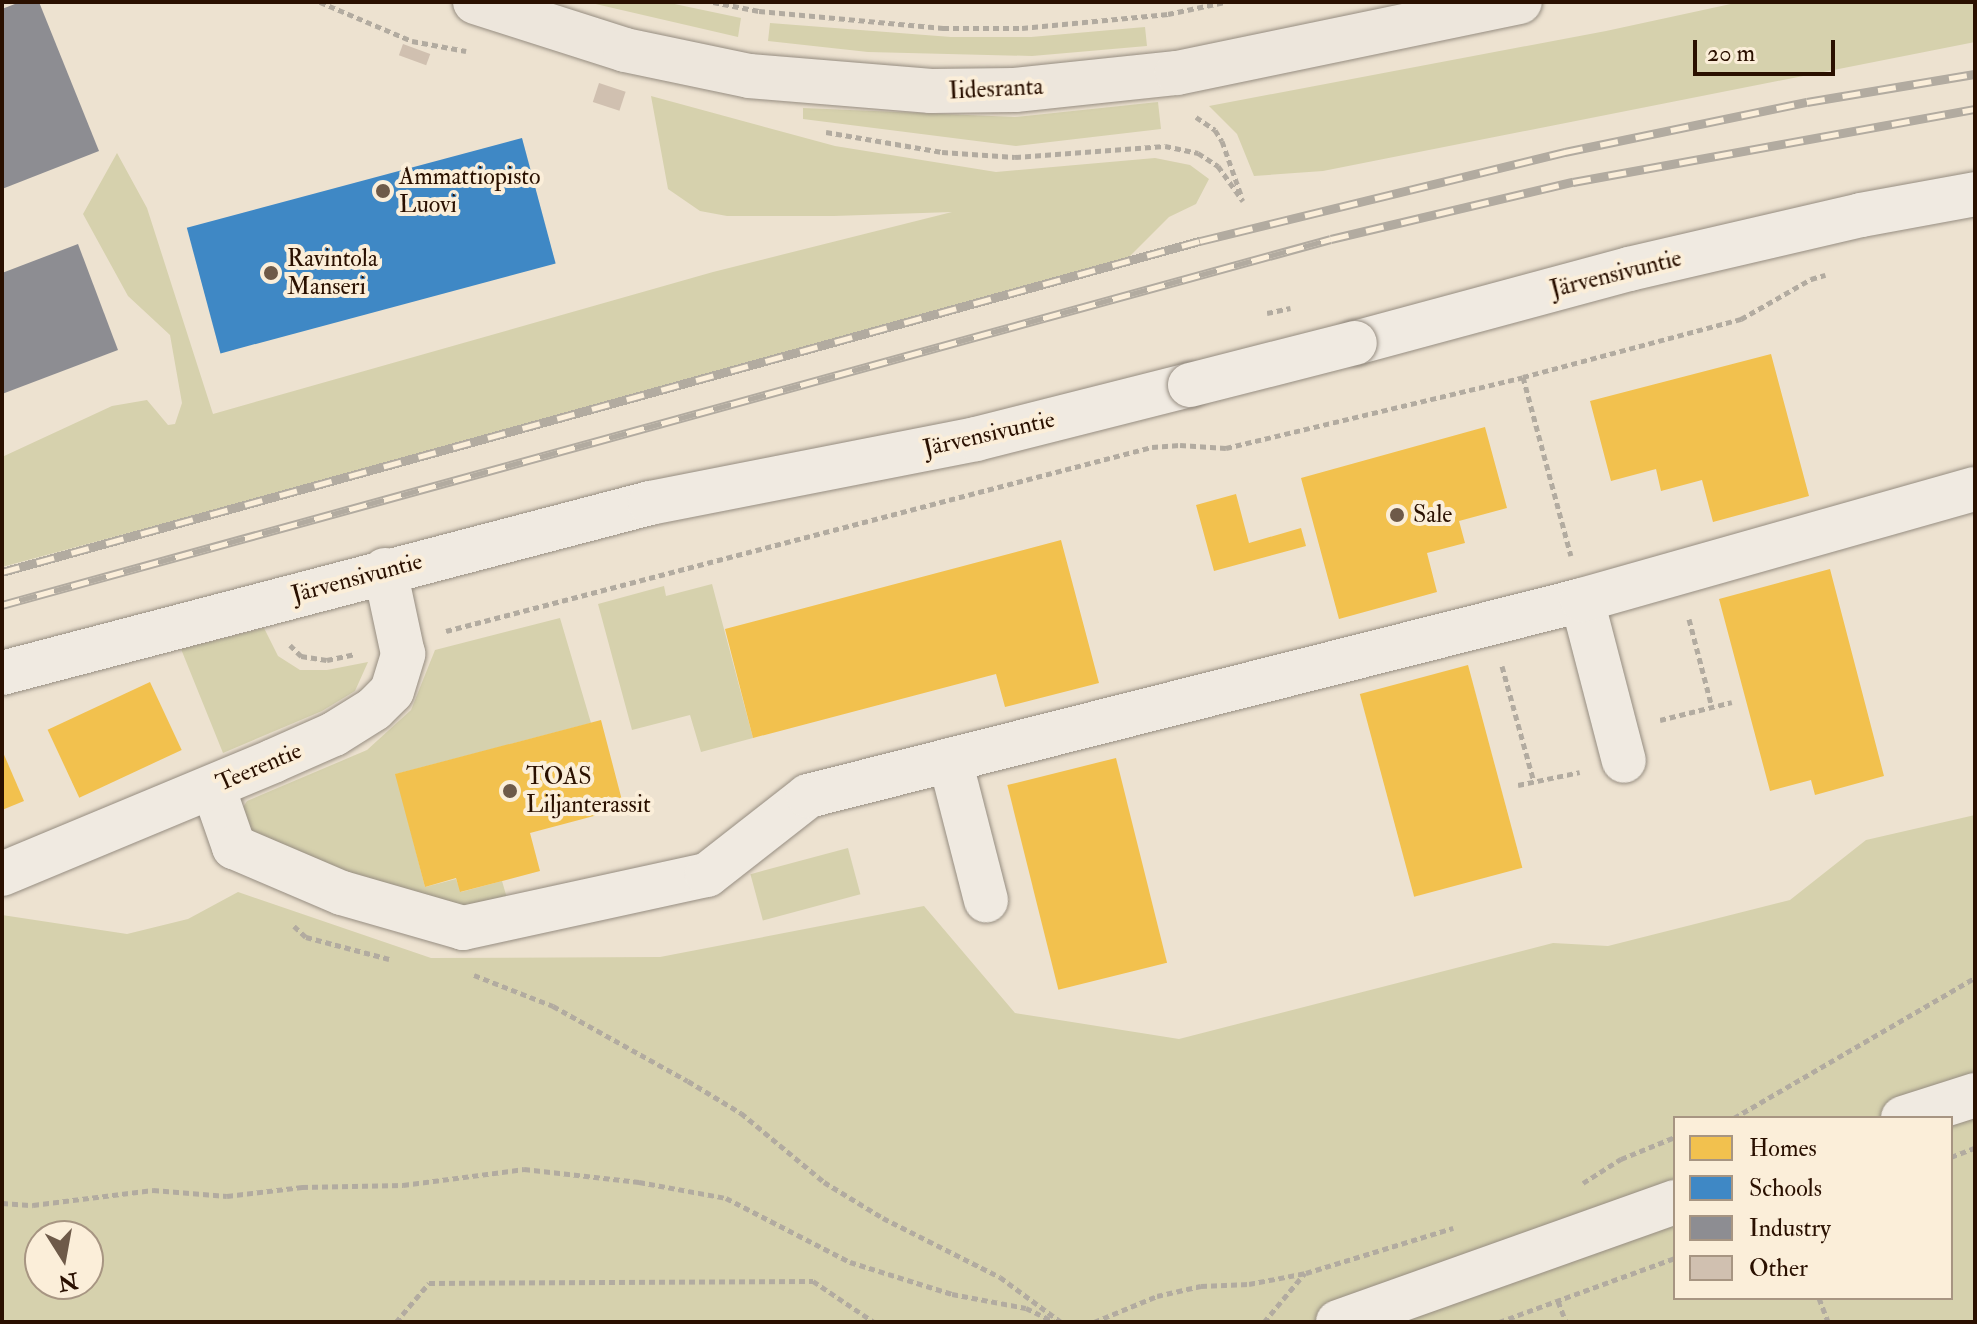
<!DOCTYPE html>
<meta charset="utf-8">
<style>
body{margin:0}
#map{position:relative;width:1977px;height:1324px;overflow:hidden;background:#ede2d0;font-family:"IM FELL Double Pica",serif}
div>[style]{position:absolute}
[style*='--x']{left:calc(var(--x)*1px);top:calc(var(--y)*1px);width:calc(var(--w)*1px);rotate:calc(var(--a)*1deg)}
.green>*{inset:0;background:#d6d1ad;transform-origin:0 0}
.homes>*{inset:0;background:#f2c14e;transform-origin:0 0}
.schools>*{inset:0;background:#3f88c5;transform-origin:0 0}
.industry>*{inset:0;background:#8d8d92}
.building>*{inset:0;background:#d0c0b0;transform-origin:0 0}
.path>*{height:5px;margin-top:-2.5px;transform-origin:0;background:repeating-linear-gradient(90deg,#b2aba0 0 6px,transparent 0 10px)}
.roads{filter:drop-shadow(0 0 2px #968d81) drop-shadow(0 0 2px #968d81)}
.minor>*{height:44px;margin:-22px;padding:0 22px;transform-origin:22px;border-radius:22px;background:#f0eae1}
.major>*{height:44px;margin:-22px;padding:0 22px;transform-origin:22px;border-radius:22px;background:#ede6dc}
.rail>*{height:9px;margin-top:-4.5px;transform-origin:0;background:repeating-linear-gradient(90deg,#fbeed9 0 18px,#b2aba0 0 36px);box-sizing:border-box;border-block:2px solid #b2aba0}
.bridges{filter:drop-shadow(0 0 2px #968d81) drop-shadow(0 0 2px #968d81)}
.minor-bridge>*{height:44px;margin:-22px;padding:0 22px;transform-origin:22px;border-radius:22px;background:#f0eae1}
.dots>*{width:22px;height:22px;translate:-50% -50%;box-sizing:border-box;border:4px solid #fbeed9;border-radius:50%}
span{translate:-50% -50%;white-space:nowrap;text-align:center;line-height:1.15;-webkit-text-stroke:8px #fbeed9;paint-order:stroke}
.street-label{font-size:24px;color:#2a1000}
.poi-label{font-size:24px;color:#2a1000}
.left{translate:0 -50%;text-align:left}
.frame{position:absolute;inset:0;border:4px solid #2a1000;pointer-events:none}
.legend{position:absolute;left:1673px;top:1116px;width:280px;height:184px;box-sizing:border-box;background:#fbeed9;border:2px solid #a79582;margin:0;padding:10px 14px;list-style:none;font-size:24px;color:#2a1000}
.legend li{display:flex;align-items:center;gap:16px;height:40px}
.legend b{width:40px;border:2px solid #a79582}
.north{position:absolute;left:24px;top:1220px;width:80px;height:80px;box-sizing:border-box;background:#fbeed9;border:2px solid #a79582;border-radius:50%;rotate:169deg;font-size:22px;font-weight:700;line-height:32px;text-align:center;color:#2a1000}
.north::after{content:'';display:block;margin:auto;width:28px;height:36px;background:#6e5a49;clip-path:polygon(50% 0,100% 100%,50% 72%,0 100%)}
.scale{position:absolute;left:1693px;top:40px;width:142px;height:36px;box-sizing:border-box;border:4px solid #2a1000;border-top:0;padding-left:10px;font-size:24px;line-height:28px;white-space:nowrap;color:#2a1000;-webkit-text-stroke:6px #fbeed9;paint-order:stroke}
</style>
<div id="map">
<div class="green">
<i style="clip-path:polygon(587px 2px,665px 2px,741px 18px,738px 37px)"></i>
<i style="clip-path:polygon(1740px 2px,1975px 2px,1975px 42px,1323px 171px,1254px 176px,1237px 134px,1209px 106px,1606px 31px)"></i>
<i style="clip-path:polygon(770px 23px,951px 37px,1031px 37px,1145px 27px,1147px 46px,1032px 56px,868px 52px,768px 41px)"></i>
<i style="clip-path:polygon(651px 96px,835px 146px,996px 172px,1155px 158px,1190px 165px,1209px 179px,1196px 204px,1169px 217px,1120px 266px,2px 567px,2px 457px,112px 406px,147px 400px,168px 425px,175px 424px,182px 403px,170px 335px,128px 296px,83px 214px,117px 153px,147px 208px,213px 414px,713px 272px,952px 212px,834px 216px,727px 216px,700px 211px,668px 189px)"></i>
<i style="clip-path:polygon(1158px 102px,1161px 129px,1016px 146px,803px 119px,803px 108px,1015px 117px)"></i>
<i style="clip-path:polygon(712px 584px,753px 738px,701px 752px,690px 715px,632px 730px,598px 604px,664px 586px,666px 596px)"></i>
<i style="clip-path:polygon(560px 618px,591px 723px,396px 774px,425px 887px,456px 879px,461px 892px,502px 881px,511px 912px,430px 916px,254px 844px,240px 812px,247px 801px,367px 750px,411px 710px,435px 650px)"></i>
<i style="clip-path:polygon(264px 628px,278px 656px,300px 670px,327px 670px,368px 662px,355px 691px,322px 711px,223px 753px,181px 649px)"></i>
<i style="clip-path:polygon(evenodd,1975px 815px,1975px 1322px,2px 1322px,2px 915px,127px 934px,188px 919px,238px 892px,431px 958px,660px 957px,924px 906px,1015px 1013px,1179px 1039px,1553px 943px,1608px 946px,1790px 900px,1866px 840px,1975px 815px,1675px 1118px,1951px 1118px,1951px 1298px,1675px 1298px,1675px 1118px,1975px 815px,40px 1236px,88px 1236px,88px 1284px,40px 1284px,40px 1236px)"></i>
<i style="left:848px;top:848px;width:48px;height:101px;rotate:75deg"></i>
</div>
<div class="homes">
<i style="clip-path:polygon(1771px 354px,1809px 496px,1713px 522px,1702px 480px,1661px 491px,1656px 469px,1611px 481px,1590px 401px)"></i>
<i style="clip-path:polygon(1485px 427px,1507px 508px,1459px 521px,1465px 543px,1427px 553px,1437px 592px,1339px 619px,1301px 478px)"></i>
<i style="clip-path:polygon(1236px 494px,1249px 543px,1301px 528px,1306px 546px,1214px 571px,1196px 505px)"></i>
<i style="clip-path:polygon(1061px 540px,1099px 683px,1005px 707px,996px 674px,753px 738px,725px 629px)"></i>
<i style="clip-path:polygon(1830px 569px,1884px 776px,1815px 795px,1811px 780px,1770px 791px,1719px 599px)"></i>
<i style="left:1468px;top:665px;width:210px;height:112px;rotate:75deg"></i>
<i style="left:150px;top:682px;width:75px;height:113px;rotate:65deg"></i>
<i style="clip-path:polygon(601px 720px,624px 808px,530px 833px,540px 871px,460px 892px,456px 878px,425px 887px,395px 774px)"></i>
<i style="clip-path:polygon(2px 750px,24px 801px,2px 810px)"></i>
<i style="left:1116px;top:758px;width:211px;height:112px;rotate:76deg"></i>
</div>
<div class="schools">
<i style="left:522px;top:138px;width:130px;height:347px;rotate:75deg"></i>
</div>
<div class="industry">
<i style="clip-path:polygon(20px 2px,39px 2px,99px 151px,2px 189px,2px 9px)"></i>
<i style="clip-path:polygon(78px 244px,118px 350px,2px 394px,2px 273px)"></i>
</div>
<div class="building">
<i style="left:403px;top:44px;width:29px;height:12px;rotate:20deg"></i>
<i style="left:599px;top:83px;width:28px;height:20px;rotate:18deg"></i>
</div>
<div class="path">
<i style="--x:320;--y:2;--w:100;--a:23"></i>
<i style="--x:412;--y:41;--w:55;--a:10.5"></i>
<i style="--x:713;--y:2;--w:47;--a:11.1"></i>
<i style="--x:759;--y:11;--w:185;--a:5.3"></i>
<i style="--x:943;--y:28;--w:79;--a:0"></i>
<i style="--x:1022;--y:28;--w:147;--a:-5.5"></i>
<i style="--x:1168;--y:14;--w:58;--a:-11.9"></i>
<i style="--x:1196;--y:117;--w:23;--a:34"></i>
<i style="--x:1215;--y:130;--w:13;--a:58"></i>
<i style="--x:1222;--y:141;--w:57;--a:70.6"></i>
<i style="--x:826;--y:132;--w:118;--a:9.8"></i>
<i style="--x:942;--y:152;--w:73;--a:3.9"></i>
<i style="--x:1015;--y:157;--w:150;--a:-4.2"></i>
<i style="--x:1165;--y:146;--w:34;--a:12"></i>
<i style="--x:1198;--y:153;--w:24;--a:33"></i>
<i style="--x:1218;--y:166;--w:43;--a:54.5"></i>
<i style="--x:1267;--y:313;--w:24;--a:-12"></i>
<i style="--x:1523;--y:377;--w:185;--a:75"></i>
<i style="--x:1689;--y:619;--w:91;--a:75.4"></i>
<i style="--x:446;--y:631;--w:730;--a:-14.61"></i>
<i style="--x:1152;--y:447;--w:28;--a:-4"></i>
<i style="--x:1180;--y:445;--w:46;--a:3.7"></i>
<i style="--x:1226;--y:448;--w:305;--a:-13.4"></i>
<i style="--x:1523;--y:377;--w:226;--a:-14.9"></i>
<i style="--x:1741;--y:319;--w:81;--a:-29.7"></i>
<i style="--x:1811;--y:279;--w:15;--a:-16"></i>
<i style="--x:290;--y:645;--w:16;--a:45"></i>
<i style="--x:301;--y:656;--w:26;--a:9"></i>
<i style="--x:327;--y:660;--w:29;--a:-12"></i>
<i style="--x:1502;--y:666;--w:120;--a:74.6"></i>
<i style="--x:1660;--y:720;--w:74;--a:-14"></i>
<i style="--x:1518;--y:785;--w:63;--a:-11.8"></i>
<i style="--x:294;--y:926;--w:16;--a:43"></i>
<i style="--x:306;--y:937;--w:86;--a:14.8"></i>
<i style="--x:474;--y:975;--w:85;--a:21.4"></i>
<i style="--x:553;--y:1006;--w:154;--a:29.1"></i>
<i style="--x:688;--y:1081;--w:62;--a:31.1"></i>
<i style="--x:741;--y:1113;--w:108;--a:39.7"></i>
<i style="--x:824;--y:1182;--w:69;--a:31.4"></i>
<i style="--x:883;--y:1218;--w:131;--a:26.8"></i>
<i style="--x:1000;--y:1277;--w:76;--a:36.4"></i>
<i style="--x:1734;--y:1118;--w:279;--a:-30.2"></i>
<i style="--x:1951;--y:1157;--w:26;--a:-21"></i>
<i style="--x:1583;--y:1183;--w:45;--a:-32.3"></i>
<i style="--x:1621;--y:1159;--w:58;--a:-22.2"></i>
<i style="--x:2;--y:1203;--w:31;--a:4"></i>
<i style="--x:33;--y:1205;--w:121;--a:-7.1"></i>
<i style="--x:153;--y:1190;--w:74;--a:4.6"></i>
<i style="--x:227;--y:1196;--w:76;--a:-6.8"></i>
<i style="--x:302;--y:1187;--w:101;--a:-1.1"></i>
<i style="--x:403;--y:1185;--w:122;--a:-7.5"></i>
<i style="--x:524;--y:1169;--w:116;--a:6.4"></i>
<i style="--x:639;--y:1182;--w:88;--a:10.4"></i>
<i style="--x:726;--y:1198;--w:140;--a:27.3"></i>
<i style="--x:850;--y:1262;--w:107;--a:17.4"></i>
<i style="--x:952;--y:1294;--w:75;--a:10.7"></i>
<i style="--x:1026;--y:1308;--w:32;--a:26"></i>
<i style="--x:1819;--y:1298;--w:26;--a:69"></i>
<i style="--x:1558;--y:1301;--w:22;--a:69"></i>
<i style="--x:396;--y:1322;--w:51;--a:-49.8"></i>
<i style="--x:429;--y:1283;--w:384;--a:-0.3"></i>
<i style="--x:813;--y:1281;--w:73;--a:33.9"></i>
<i style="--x:1094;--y:1322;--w:68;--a:-22.4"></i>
<i style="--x:1157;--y:1296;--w:45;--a:-12.8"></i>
<i style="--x:1201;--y:1286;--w:48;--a:-2.4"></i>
<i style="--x:1249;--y:1284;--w:58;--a:-10.9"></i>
<i style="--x:1306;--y:1273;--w:154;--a:-17"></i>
<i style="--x:1264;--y:1322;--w:64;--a:-50.1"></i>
<i style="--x:1499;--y:1322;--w:187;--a:-20"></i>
</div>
<div class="roads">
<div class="minor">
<i style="--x:1355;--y:343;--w:284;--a:-15.1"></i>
<i style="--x:1629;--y:269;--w:238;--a:-13.1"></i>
<i style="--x:1861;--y:215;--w:116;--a:-10.4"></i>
<i style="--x:1582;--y:600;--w:166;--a:75.4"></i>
<i style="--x:2;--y:673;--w:670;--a:-14.7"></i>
<i style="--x:650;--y:503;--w:332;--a:-11.1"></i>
<i style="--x:976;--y:439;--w:221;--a:-14.2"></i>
<i style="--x:950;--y:760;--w:145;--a:75.6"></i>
<i style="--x:213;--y:787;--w:64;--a:70.7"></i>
<i style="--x:234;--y:847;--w:117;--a:23.1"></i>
<i style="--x:342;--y:893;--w:126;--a:16.1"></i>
<i style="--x:463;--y:928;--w:250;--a:-12.3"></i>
<i style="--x:707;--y:875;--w:128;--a:-38"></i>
<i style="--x:808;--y:796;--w:798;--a:-14.21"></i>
<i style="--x:1582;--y:600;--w:408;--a:-15.8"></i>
<i style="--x:2;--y:874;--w:294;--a:-22.6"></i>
<i style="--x:273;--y:761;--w:67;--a:-23.9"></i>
<i style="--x:334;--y:734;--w:47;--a:-32"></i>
<i style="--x:374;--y:709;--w:25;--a:-45"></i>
<i style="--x:392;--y:691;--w:39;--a:-73"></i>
<i style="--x:403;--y:654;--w:86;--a:-102.1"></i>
<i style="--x:1903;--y:1118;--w:76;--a:-17.7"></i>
<i style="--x:1338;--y:1322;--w:358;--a:-19.6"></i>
</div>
<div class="major">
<i style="--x:475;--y:2;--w:157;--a:17.7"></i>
<i style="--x:625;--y:50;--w:127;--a:11.8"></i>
<i style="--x:749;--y:76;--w:183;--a:4.7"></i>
<i style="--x:931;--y:91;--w:84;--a:-0.7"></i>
<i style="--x:1015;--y:90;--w:163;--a:-6"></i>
<i style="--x:1177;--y:73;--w:350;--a:-11.7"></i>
</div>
</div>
<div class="rail">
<i style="--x:2;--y:572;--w:1243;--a:-15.45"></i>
<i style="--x:1200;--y:241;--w:376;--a:-13.7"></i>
<i style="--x:1565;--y:152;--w:247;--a:-11.7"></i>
<i style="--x:1807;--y:102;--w:170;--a:-9.5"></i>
<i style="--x:2;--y:605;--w:1378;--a:-15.4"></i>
<i style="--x:1331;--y:239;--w:249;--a:-13.3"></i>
<i style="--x:1573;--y:182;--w:409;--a:-10.3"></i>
</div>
<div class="bridges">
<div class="minor-bridge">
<i style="--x:1190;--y:385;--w:170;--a:-14.3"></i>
</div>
</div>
<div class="dots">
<i style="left:383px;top:191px;background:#6e5a49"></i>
<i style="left:271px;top:273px;background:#6e5a49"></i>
<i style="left:1397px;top:515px;background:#6e5a49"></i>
<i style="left:510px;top:791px;background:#6e5a49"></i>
</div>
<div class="street-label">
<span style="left:996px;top:89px;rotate:-3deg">Iidesranta</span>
<span style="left:1616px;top:274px;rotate:-14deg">Järvensivuntie</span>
<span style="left:989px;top:434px;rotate:-13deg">Järvensivuntie</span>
<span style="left:357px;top:578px;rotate:-15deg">Järvensivuntie</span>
<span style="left:259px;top:767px;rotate:-23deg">Teerentie</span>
</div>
<div class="poi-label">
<span class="left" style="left:399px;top:191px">Ammattiopisto<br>Luovi</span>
<span class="left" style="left:287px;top:273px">Ravintola<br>Manseri</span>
<span class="left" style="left:1413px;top:515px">Sale</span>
<span class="left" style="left:526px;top:791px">TOAS<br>Liljanterassit</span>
</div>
<div class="frame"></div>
<ul class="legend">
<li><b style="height:22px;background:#f2c14e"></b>Homes</li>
<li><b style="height:22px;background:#3f88c5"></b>Schools</li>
<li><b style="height:22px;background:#8d8d92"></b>Industry</li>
<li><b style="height:22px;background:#d0c0b0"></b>Other</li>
</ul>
<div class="north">N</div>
<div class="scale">20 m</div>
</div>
